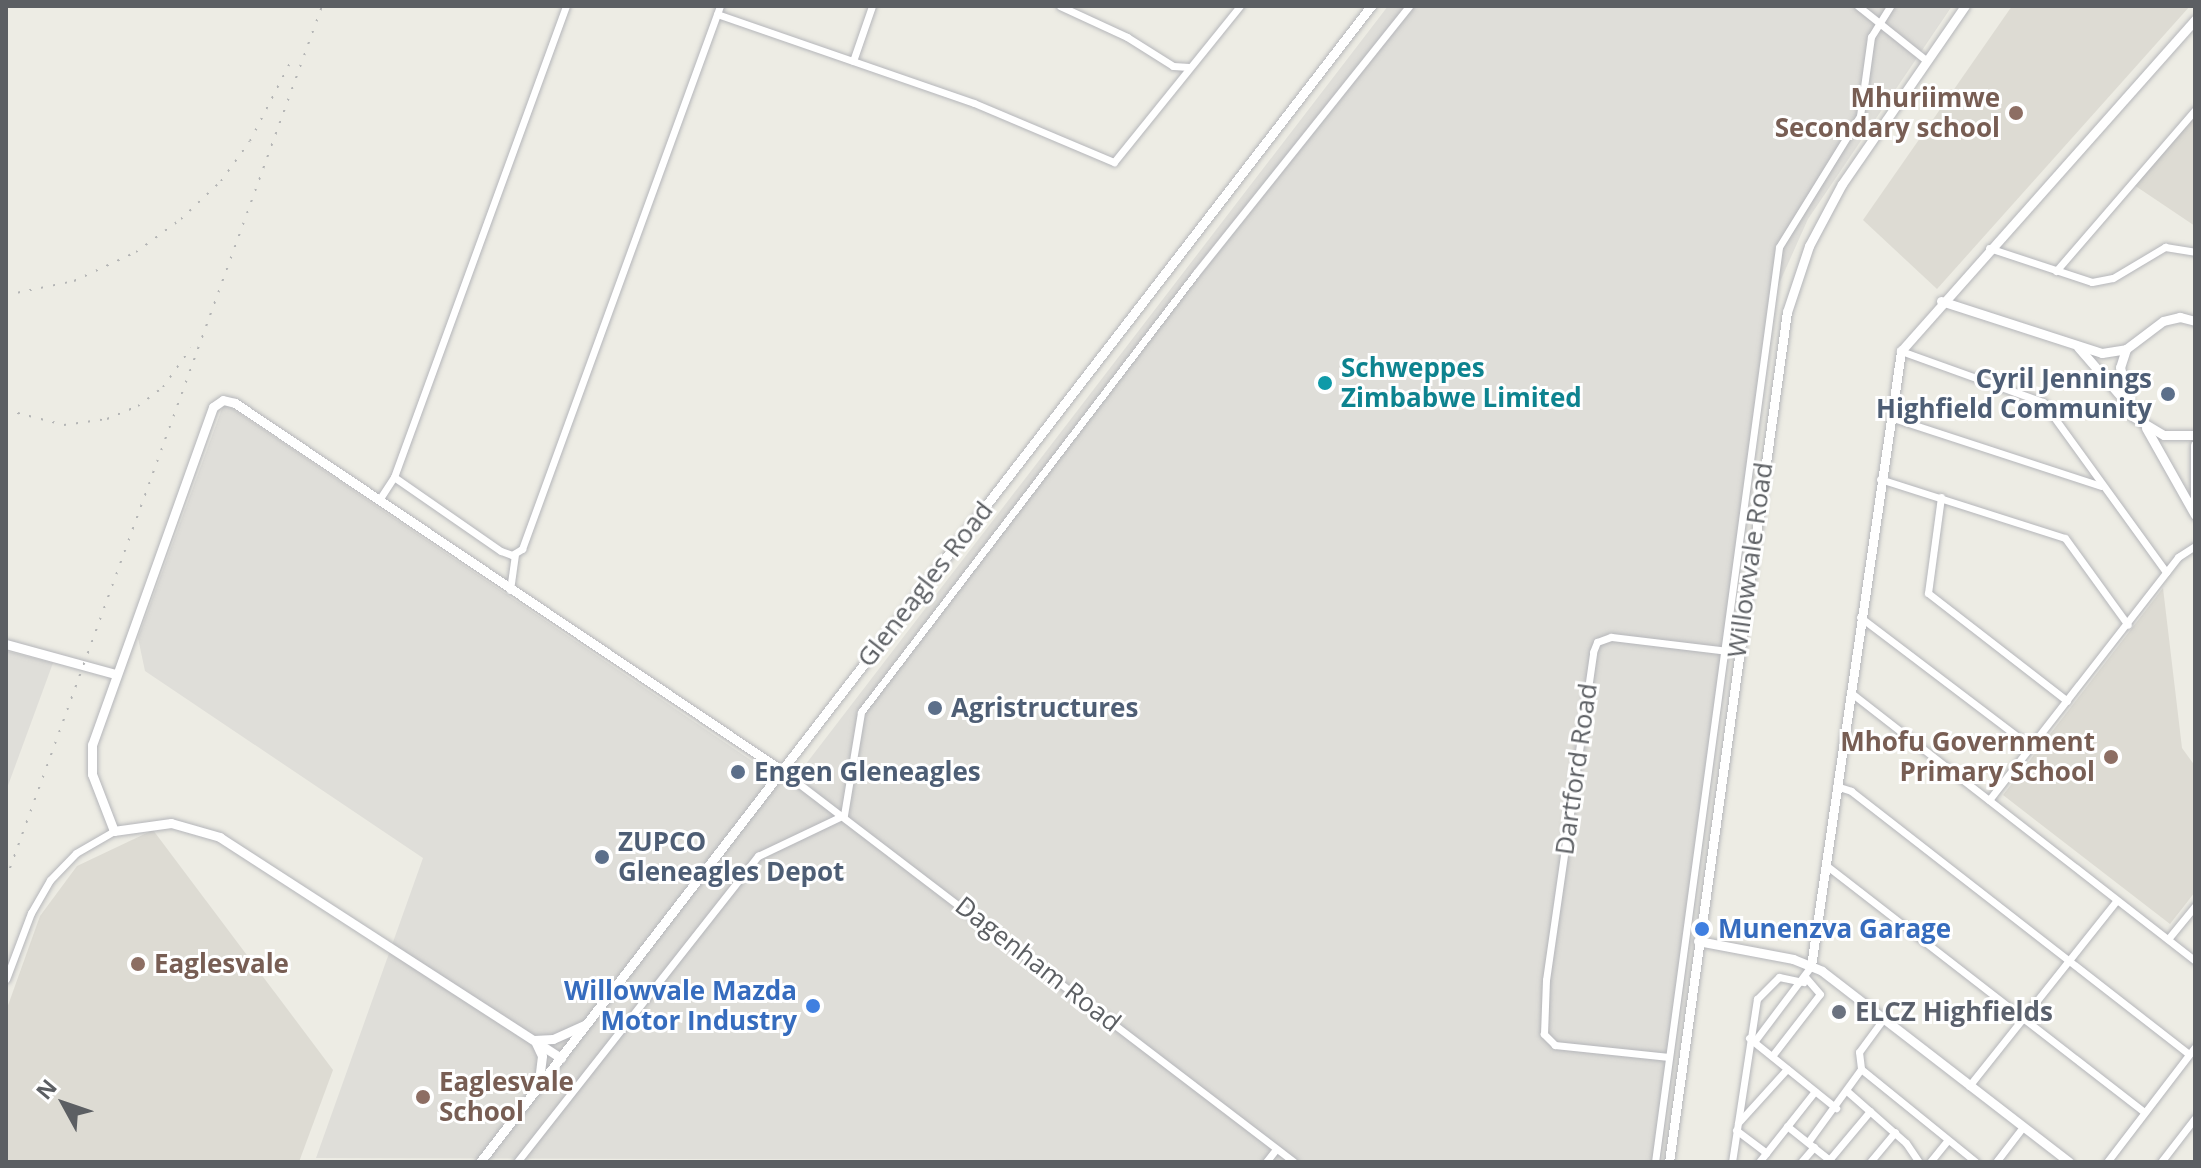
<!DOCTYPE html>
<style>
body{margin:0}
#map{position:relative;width:2201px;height:1168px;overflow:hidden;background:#edece4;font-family:"Open Sans",sans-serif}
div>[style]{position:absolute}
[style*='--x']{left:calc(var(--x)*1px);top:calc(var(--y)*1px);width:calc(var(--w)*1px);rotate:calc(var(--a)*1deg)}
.industrial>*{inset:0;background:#dfded9}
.education>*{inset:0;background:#dddbd3}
.roads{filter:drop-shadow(0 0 2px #b5b6ba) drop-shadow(0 0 2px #b5b6ba)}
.street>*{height:7px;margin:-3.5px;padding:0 3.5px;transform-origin:3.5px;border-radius:3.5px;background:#fff}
.secondary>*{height:9px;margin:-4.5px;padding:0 4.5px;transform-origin:4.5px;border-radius:4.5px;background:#fff}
.rail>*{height:2px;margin-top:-1px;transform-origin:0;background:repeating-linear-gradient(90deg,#b4b5b5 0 2px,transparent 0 12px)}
.dots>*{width:22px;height:22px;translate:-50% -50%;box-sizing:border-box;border:4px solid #fff;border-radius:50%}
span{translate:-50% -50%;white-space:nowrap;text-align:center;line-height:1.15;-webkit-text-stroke:6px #fff;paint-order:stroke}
.education-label{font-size:26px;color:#785e54;font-weight:700}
.right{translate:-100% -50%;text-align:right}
.left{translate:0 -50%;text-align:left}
.culture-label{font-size:26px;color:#0d838f;font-weight:700}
.service-label{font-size:26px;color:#4e5e75;font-weight:700}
.street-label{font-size:26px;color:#5c5f63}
.shop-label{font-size:26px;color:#366cbe;font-weight:700}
.worship-label{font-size:26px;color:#5b616d;font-weight:700}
.frame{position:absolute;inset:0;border:8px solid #5c5f63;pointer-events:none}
.north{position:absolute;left:24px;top:1064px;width:80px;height:80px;-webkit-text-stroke:6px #fff;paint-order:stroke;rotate:310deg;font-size:22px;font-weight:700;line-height:32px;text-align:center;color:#5c5f63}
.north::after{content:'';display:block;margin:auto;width:28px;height:36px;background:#5c5f63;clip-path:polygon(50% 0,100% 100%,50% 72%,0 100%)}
</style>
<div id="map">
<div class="industrial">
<i style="clip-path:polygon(1388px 6px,1952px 6px,1808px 219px,1778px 286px,1660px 1162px,316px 1158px,423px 858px,145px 671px,138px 638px,224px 403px,789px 786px)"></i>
<i style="clip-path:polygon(6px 651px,53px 663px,6px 791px)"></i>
</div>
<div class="education">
<i style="clip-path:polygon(2012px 6px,2190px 6px,1937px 289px,1863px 220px)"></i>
<i style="clip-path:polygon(2195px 117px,2195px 226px,2134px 185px)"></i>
<i style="clip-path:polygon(2163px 588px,2182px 748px,2195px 766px,2195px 892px,2170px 924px,2003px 795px)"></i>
<i style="clip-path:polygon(153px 830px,333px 1070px,299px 1162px,6px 1162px,6px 1011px,40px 916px,77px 866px)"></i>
</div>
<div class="roads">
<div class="street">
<i style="--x:1060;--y:6;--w:74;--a:24.8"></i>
<i style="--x:1127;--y:37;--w:54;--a:32.2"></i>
<i style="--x:1173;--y:66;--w:16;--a:4"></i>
<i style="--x:1858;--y:6;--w:88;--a:38.6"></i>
<i style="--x:717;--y:14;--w:272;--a:19.1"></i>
<i style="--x:974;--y:103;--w:152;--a:22.9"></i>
<i style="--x:1114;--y:162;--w:201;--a:-51.1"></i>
<i style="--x:853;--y:61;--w:58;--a:-70.9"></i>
<i style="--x:1989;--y:248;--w:108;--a:18.3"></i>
<i style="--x:2092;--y:282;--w:21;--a:-11"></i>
<i style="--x:2113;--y:278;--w:61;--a:-30.8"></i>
<i style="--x:2165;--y:247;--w:30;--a:9"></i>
<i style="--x:2056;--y:271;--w:213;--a:-49.2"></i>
<i style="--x:1901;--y:351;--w:151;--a:19.8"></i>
<i style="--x:2043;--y:402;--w:210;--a:54.1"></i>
<i style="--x:1890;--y:417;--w:222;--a:18.1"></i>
<i style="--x:394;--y:477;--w:130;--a:34.7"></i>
<i style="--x:501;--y:551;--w:12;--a:20"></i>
<i style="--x:512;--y:555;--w:12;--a:-31"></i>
<i style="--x:522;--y:549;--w:578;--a:-69.97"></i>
<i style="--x:1880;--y:479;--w:194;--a:17.7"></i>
<i style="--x:2065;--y:538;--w:107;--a:54.1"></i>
<i style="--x:1941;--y:497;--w:97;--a:97.7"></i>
<i style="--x:1928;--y:593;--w:176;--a:37.8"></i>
<i style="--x:379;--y:500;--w:27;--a:-57"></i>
<i style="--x:394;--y:477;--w:501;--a:-69.94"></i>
<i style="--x:510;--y:590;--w:36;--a:-82"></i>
<i style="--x:1860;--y:617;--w:215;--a:37.2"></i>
<i style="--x:1850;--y:692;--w:437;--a:37.9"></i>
<i style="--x:781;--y:770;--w:646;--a:37.38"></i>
<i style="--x:1836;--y:786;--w:16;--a:18"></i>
<i style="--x:1851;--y:791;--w:428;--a:37.9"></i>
<i style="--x:1989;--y:800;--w:308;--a:-52.1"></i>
<i style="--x:2178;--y:557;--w:20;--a:-33"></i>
<i style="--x:1827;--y:866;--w:401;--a:37.8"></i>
<i style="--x:2168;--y:939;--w:43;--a:-50.7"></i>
<i style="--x:6;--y:979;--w:71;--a:-69.3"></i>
<i style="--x:31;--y:913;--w:38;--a:-60"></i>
<i style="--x:50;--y:880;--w:37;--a:-46"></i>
<i style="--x:76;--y:853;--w:44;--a:-30.1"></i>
<i style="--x:1884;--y:1018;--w:42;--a:126.3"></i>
<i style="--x:1859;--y:1052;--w:17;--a:83"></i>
<i style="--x:1861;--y:1069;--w:148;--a:39"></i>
<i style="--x:1749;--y:1038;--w:112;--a:38.8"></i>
<i style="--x:1754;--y:1042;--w:95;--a:-53.1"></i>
<i style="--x:1772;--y:1056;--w:78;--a:-52.3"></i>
<i style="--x:1820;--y:994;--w:21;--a:-131"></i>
<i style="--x:1669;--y:1057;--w:115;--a:-174"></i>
<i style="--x:1555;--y:1045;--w:16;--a:-135"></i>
<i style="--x:1544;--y:1034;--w:54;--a:-87.9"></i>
<i style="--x:1546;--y:980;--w:331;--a:-81.8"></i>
<i style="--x:1593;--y:652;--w:11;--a:-68"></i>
<i style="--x:1597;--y:642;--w:15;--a:-20"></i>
<i style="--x:1611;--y:637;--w:127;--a:6.8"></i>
<i style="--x:1969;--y:1086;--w:236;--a:-51.5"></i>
<i style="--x:1848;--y:1092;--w:77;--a:41.3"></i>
<i style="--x:1906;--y:1143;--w:23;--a:56"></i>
<i style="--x:1738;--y:1123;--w:73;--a:-47.8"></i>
<i style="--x:1787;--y:1126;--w:58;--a:38.7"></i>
<i style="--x:1736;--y:1130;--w:38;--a:37"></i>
<i style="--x:1808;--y:1142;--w:90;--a:-54"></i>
<i style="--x:1829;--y:1160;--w:64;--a:-50.1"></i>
<i style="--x:517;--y:1162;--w:390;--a:-51.8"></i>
<i style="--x:758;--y:856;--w:95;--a:-25.5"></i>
<i style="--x:844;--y:815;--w:104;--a:-80.6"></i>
<i style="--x:861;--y:712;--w:552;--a:-52.65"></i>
<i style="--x:1196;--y:273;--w:342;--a:-51.4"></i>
<i style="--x:1266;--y:1162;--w:16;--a:-52"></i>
<i style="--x:1655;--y:1162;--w:923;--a:-82.28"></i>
<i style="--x:1779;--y:247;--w:154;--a:-58.3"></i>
<i style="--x:1860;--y:116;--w:80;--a:-82.1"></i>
<i style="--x:1871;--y:37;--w:36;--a:-58"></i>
<i style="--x:1732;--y:1162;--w:165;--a:-81.3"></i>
<i style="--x:1757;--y:999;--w:31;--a:-45"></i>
<i style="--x:1779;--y:977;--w:25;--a:12"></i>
<i style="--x:1759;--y:1162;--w:90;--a:-51.7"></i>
<i style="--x:1801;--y:1162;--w:20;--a:-49"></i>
<i style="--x:1870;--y:1162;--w:39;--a:-50"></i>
<i style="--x:1930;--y:1162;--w:27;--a:-51"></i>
<i style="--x:1996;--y:1162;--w:44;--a:-52.4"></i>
<i style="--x:2107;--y:1162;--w:145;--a:-52.6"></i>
<i style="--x:2161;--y:1162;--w:56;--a:-52.3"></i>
</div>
<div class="secondary">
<i style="--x:1941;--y:301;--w:169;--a:17.9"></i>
<i style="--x:2102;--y:353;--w:24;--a:-9"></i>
<i style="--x:2195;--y:321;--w:16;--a:-165"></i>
<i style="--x:2180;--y:317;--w:17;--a:167"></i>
<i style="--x:2163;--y:321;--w:46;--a:142.9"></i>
<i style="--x:2126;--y:349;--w:19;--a:108"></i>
<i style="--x:2120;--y:367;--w:50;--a:76.2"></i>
<i style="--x:2132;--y:416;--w:37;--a:31"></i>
<i style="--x:2164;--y:435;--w:31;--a:0"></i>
<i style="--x:2078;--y:347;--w:69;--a:49.1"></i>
<i style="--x:2146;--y:428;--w:100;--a:60.6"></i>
<i style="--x:2195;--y:445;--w:54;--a:90"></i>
<i style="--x:6;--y:644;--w:113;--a:15.4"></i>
<i style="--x:1698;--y:941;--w:97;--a:10.7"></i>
<i style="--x:1793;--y:959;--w:31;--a:22"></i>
<i style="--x:1822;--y:971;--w:312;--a:37.7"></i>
<i style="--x:1811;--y:966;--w:622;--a:-81.67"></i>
<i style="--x:1901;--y:351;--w:443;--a:-48.4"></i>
<i style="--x:534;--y:1040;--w:19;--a:-3"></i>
<i style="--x:553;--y:1039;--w:34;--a:-24"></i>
<i style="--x:536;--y:1043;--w:14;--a:65"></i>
<i style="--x:542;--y:1056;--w:26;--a:97"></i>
<i style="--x:561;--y:1058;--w:406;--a:-147.1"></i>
<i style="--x:220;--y:837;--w:51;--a:-164.1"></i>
<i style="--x:171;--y:823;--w:58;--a:172"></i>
<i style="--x:114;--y:831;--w:61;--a:-111.1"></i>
<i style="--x:92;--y:774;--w:29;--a:-90"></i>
<i style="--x:92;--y:745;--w:359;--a:-70.3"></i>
<i style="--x:213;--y:407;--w:12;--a:-35"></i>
<i style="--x:223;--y:400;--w:12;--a:14"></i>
<i style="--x:235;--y:403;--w:658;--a:33.91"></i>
<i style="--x:480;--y:1162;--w:1460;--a:-52.38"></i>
<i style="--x:1669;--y:1162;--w:858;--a:-82.1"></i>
<i style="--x:1787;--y:312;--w:70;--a:-71.6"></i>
<i style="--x:1809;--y:246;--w:70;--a:-62"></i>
<i style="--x:1842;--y:184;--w:216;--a:-55.4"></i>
</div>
</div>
<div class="rail">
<i style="--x:6;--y:295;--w:69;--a:-11.6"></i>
<i style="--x:74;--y:281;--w:68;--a:-25.1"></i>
<i style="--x:136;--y:252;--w:56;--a:-36.3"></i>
<i style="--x:181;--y:219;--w:55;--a:-43.5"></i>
<i style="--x:221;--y:181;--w:49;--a:-54.1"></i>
<i style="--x:250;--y:141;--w:92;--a:-62.9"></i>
<i style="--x:6;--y:410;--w:60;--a:14.5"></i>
<i style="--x:64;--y:425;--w:43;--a:-7.9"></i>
<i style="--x:107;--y:419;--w:34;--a:-23"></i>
<i style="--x:138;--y:406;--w:31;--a:-37"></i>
<i style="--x:163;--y:387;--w:48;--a:-54.3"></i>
<i style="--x:6;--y:879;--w:928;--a:-70.1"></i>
</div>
<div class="dots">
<i style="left:2016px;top:113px;background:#8d6e63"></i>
<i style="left:1325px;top:383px;background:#0f9aa8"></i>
<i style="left:2168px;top:394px;background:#5c6f8a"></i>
<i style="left:935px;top:708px;background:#5c6f8a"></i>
<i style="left:2111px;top:757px;background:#8d6e63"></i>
<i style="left:738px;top:772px;background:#5c6f8a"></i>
<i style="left:602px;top:857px;background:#5c6f8a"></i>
<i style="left:1702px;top:929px;background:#3f7fe0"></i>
<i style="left:138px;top:964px;background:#8d6e63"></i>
<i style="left:813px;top:1006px;background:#3f7fe0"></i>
<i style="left:1839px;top:1012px;background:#6b7280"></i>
<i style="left:423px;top:1097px;background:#8d6e63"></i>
</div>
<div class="education-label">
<span class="right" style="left:2000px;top:113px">Mhuriimwe<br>Secondary school</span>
<span class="right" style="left:2095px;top:757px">Mhofu Government<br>Primary School</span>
<span class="left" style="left:154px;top:964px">Eaglesvale</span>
<span class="left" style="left:439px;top:1097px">Eaglesvale<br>School</span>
</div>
<div class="culture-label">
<span class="left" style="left:1341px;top:383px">Schweppes<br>Zimbabwe Limited</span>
</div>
<div class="service-label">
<span class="right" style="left:2152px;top:394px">Cyril Jennings<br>Highfield Community</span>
<span class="left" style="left:951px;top:708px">Agristructures</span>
<span class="left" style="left:754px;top:772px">Engen Gleneagles</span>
<span class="left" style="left:618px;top:857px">ZUPCO<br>Gleneagles Depot</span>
</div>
<div class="street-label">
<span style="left:1750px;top:560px;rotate:-82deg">Willowvale Road</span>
<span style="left:925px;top:584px;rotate:-52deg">Gleneagles Road</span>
<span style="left:1576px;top:769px;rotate:-82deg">Dartford Road</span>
<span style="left:1038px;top:964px;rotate:38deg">Dagenham Road</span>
</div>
<div class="shop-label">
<span class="left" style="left:1718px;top:929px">Munenzva Garage</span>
<span class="right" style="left:797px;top:1006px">Willowvale Mazda<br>Motor Industry</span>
</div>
<div class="worship-label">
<span class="left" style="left:1855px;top:1012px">ELCZ Highfields</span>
</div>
<div class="frame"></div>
<div class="north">N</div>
</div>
